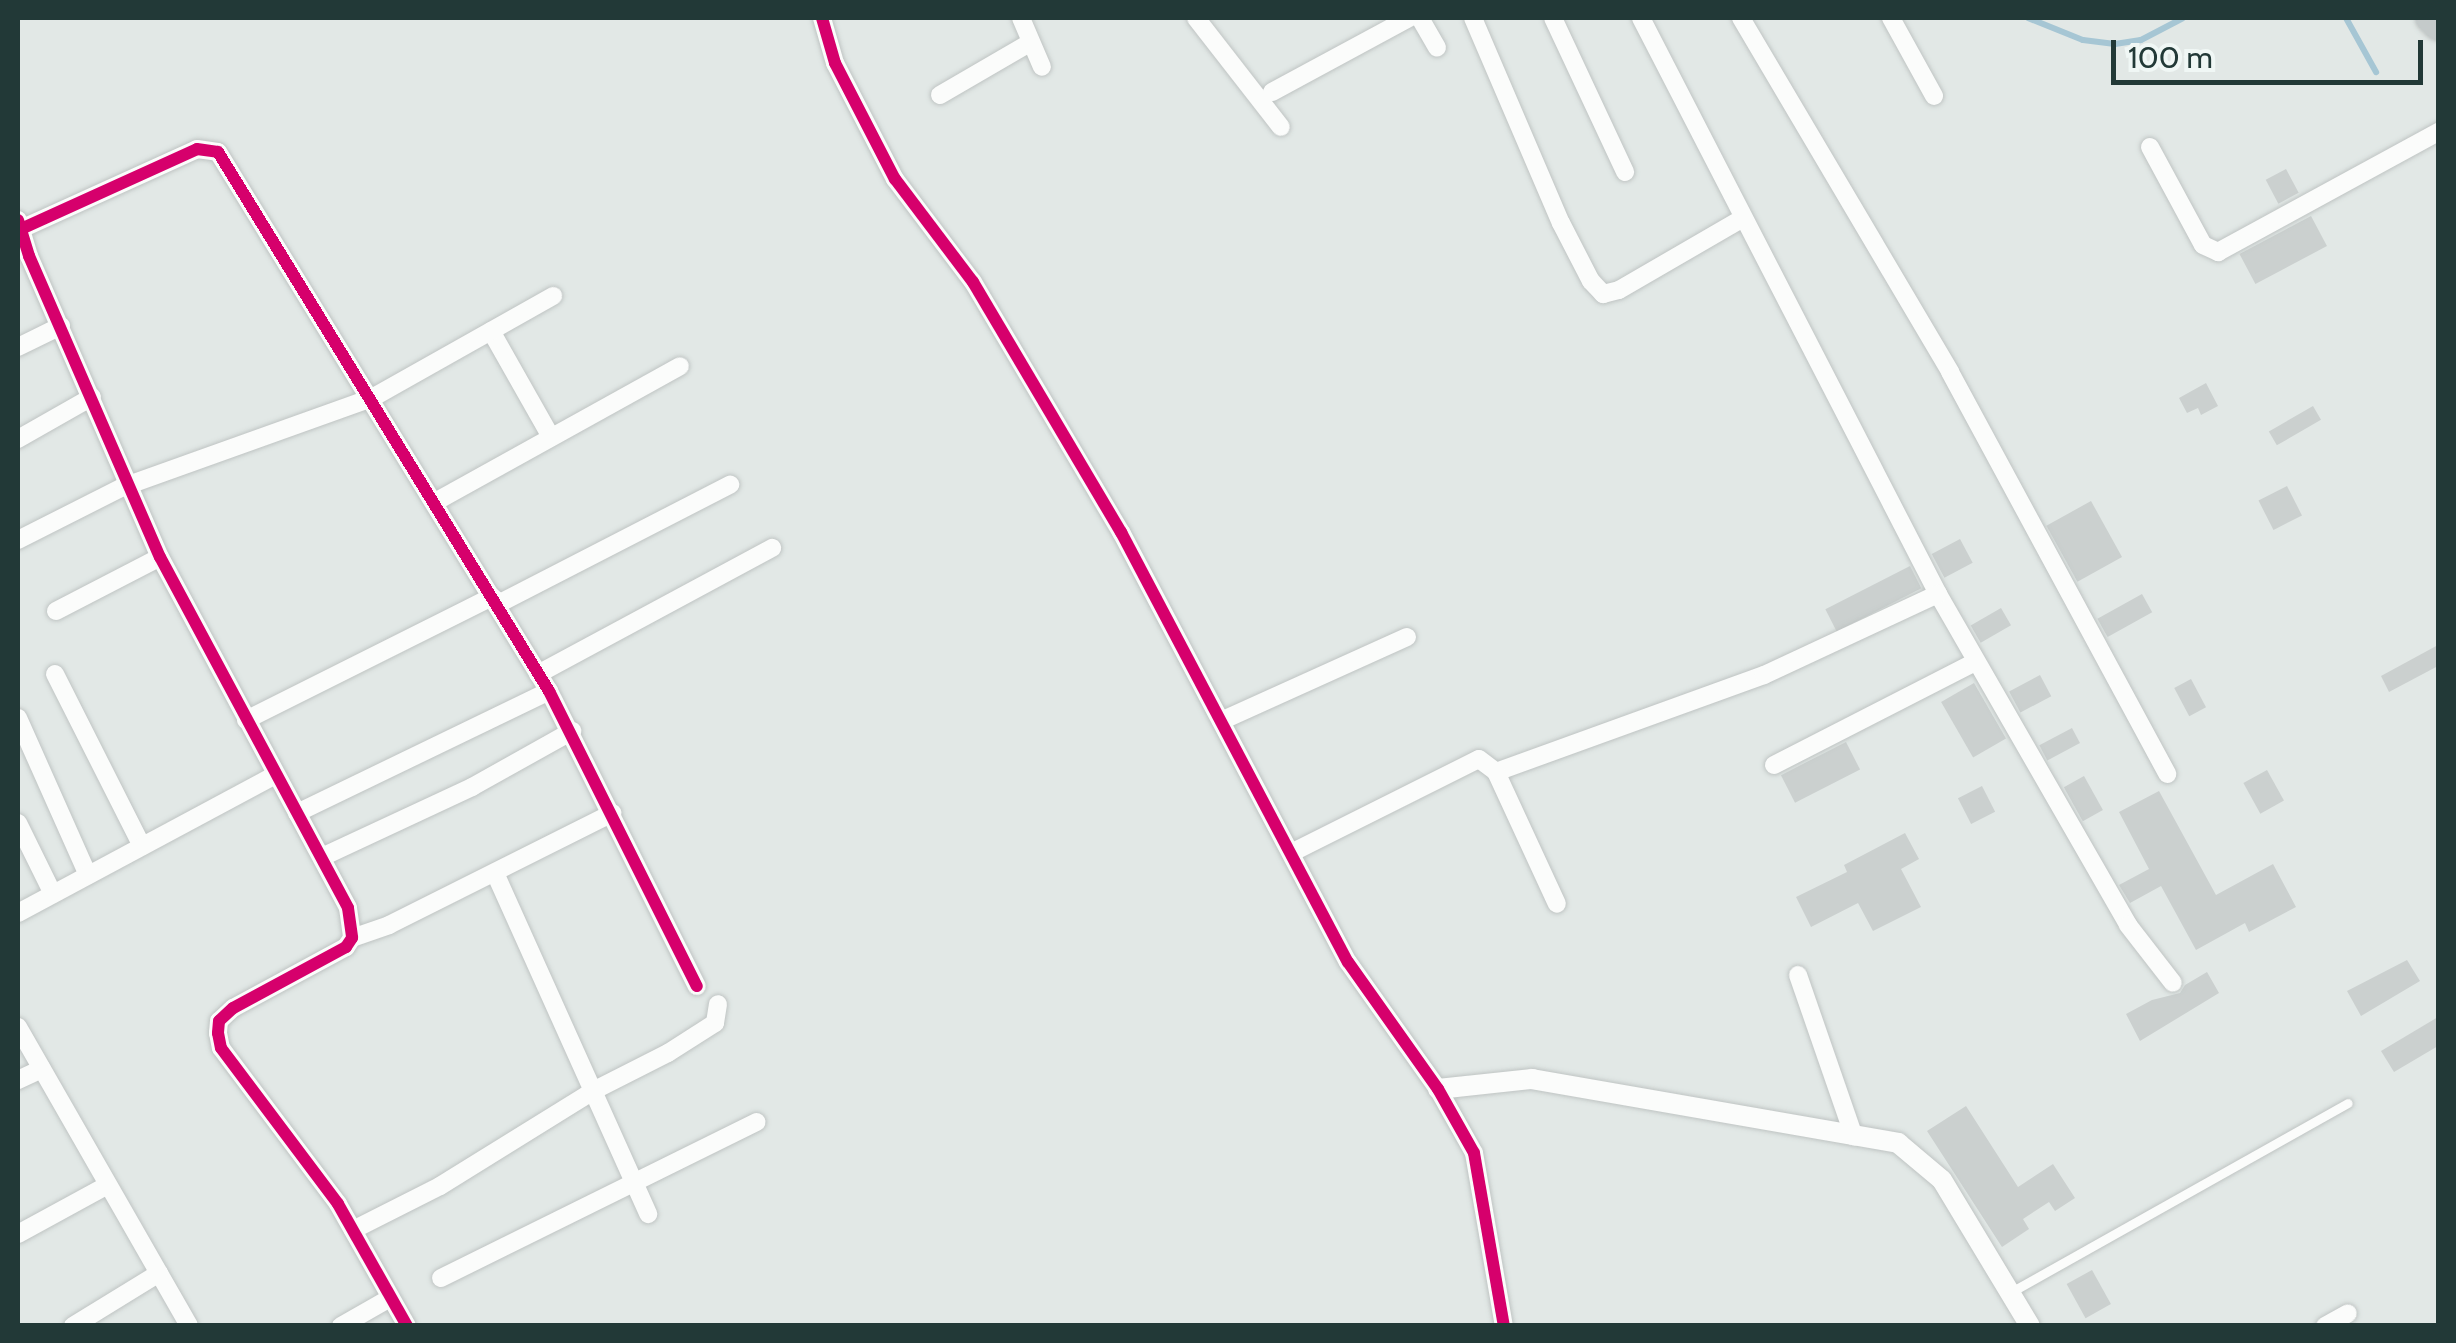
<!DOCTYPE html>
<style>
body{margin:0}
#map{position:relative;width:2456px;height:1343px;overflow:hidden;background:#e2e8e6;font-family:Cabin,sans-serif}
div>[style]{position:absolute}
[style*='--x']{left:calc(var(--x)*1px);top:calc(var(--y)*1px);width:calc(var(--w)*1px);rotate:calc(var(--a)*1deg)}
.stream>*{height:6px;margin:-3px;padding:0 3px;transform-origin:3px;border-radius:3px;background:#a6c6d4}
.building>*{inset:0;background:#cbd0cf;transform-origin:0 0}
.roads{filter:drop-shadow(0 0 2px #bfc4c3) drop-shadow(0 0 2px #bfc4c3)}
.service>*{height:9px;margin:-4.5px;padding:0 4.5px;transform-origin:4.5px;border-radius:4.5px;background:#fbfcfb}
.minor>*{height:18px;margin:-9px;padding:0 9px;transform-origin:9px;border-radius:9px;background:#fbfcfb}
.tertiary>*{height:20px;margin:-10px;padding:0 10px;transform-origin:10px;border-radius:10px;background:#fbfcfb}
.trunk>*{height:28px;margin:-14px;padding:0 14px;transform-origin:14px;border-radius:14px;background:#c4caca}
.cycleway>*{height:12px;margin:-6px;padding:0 6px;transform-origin:6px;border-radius:6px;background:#d6006c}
span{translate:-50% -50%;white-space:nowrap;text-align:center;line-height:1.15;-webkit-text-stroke:9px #f0f7f5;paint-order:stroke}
.frame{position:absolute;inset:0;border:20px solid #223937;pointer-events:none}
.scale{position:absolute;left:2111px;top:40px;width:312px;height:45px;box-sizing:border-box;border:5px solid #223937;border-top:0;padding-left:12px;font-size:30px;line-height:35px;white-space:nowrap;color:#223937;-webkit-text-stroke:8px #f0f7f5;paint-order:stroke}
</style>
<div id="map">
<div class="stream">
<i style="--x:2028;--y:18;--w:59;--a:21.8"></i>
<i style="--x:2083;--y:40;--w:32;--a:7"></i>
<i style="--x:2115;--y:44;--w:26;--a:-9"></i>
<i style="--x:2141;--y:40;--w:47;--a:-27.6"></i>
<i style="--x:2346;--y:18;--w:62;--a:60.9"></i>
</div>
<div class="building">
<i style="left:2286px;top:169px;width:27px;height:23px;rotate:62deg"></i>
<i style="left:2311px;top:216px;width:34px;height:81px;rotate:62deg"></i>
<i style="clip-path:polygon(2206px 383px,2218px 406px,2201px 415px,2198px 408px,2187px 413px,2179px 398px)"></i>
<i style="left:2313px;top:406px;width:16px;height:51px;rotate:60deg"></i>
<i style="left:2287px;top:486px;width:33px;height:32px;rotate:63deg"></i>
<i style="left:2091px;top:501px;width:64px;height:51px;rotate:61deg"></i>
<i style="left:1960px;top:539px;width:27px;height:32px;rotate:62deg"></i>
<i style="left:1910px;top:566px;width:25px;height:95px;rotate:63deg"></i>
<i style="left:2142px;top:594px;width:21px;height:51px;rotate:61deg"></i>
<i style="left:2001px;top:608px;width:20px;height:35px;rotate:60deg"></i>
<i style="clip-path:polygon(2438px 645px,2438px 666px,2389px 692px,2381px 676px)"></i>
<i style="left:2040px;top:675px;width:24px;height:35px;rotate:62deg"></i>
<i style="left:2191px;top:679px;width:32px;height:19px;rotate:62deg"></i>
<i style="left:1974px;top:683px;width:64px;height:38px;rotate:60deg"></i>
<i style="left:2072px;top:728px;width:17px;height:37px;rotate:62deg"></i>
<i style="left:1846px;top:742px;width:31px;height:73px;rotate:63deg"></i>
<i style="left:2267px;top:770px;width:35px;height:27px;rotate:61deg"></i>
<i style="left:2084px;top:776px;width:39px;height:23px;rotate:61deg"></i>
<i style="left:1982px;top:786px;width:29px;height:27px;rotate:63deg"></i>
<i style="clip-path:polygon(2159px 791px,2216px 895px,2273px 864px,2296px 907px,2249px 932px,2245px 923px,2196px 950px,2161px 886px,2130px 903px,2119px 885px,2149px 869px,2119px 812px)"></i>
<i style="clip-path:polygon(1905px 833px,1919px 859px,1901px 869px,1921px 907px,1873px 931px,1858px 903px,1811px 927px,1796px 897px,1847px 872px,1844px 865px)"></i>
<i style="clip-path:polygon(2407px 960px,2420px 981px,2361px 1016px,2347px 991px)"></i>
<i style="clip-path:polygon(2207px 972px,2219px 993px,2140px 1041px,2126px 1014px,2152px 1000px,2180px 993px,2185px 985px)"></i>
<i style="clip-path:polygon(2438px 1017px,2438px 1046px,2394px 1072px,2381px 1051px)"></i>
<i style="clip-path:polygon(1966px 1106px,2018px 1187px,2053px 1164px,2075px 1198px,2055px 1211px,2049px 1202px,2023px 1219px,2029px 1229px,2002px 1247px,1927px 1131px)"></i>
<i style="left:2092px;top:1270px;width:39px;height:29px;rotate:61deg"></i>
</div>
<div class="roads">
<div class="service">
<i style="--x:2011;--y:1292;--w:386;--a:-29.3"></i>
</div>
<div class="minor">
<i style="--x:822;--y:18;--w:47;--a:73.9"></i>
<i style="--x:835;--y:63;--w:131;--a:62.7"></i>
<i style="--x:895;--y:179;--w:129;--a:52.9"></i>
<i style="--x:973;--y:282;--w:291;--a:59.4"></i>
<i style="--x:1121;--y:532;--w:486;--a:62.2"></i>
<i style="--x:1348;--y:962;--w:156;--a:54.7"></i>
<i style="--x:1438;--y:1089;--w:73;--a:60.6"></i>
<i style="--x:1474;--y:1153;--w:176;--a:80.2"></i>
<i style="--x:1021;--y:18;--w:53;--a:66.8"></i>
<i style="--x:1196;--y:18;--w:138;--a:52.1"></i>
<i style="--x:1420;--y:18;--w:34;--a:60"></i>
<i style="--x:1473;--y:18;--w:223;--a:66.8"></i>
<i style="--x:1561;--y:223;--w:65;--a:62.7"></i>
<i style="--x:1591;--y:281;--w:18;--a:47"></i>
<i style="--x:1603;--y:294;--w:16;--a:-14"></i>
<i style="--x:1619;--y:290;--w:143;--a:-30.1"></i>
<i style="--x:1553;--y:18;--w:170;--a:64.9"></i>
<i style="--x:1641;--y:18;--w:648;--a:62.72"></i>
<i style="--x:1938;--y:594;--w:382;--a:60.1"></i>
<i style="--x:2128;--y:925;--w:73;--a:52.2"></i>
<i style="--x:1741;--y:18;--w:411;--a:59.4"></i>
<i style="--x:1950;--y:372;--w:457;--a:61.6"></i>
<i style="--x:1891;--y:18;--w:89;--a:61.1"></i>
<i style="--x:1272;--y:92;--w:156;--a:-28.4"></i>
<i style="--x:940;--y:95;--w:105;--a:-30.2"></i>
<i style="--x:2150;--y:147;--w:111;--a:61.6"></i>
<i style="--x:2203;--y:245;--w:17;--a:25"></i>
<i style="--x:2218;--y:252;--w:251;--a:-28.6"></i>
<i style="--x:18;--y:220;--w:38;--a:73"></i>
<i style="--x:29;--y:256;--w:328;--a:66.5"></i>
<i style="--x:160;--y:557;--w:398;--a:61.8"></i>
<i style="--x:348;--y:908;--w:30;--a:82"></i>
<i style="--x:352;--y:938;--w:11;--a:124"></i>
<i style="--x:346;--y:947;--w:128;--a:151.6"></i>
<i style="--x:233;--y:1008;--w:19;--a:137"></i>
<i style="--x:219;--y:1021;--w:12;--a:95"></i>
<i style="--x:218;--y:1033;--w:15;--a:79"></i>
<i style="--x:221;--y:1048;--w:195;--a:53.1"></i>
<i style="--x:338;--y:1204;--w:140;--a:60.5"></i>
<i style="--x:21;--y:229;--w:193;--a:-24.4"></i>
<i style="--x:197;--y:149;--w:21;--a:8"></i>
<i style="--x:218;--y:152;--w:633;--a:58.45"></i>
<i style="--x:549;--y:691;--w:330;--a:63.4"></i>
<i style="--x:491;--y:331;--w:122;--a:60.5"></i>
<i style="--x:18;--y:347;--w:48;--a:-26"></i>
<i style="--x:18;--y:439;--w:85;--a:-29.6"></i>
<i style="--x:435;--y:502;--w:280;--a:-29"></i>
<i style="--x:18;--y:540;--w:118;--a:-26.8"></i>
<i style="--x:123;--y:487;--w:264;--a:-19.7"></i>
<i style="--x:372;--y:398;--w:208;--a:-29.4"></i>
<i style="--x:56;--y:611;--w:117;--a:-27.4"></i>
<i style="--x:55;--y:674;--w:193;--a:63.2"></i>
<i style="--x:538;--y:674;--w:266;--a:-28.3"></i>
<i style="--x:18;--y:718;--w:172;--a:66"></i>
<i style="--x:246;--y:720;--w:275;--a:-26.6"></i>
<i style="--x:492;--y:597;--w:10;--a:37"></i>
<i style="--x:500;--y:603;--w:259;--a:-27.2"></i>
<i style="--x:1221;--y:721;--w:204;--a:-24.3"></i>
<i style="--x:1774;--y:765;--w:226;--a:-27.1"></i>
<i style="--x:1496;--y:772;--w:285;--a:-19.9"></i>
<i style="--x:1764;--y:675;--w:192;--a:-25"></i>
<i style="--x:297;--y:813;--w:280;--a:-25.8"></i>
<i style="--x:18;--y:823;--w:79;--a:63.8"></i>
<i style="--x:1291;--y:853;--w:210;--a:-26.6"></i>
<i style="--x:1479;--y:759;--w:21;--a:37"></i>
<i style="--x:1496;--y:772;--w:145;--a:65.2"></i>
<i style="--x:322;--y:857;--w:166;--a:-25"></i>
<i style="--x:472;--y:787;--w:115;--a:-29.2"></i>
<i style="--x:495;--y:873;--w:374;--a:65.8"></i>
<i style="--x:18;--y:913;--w:292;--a:-28.2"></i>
<i style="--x:352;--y:938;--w:39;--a:-19"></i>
<i style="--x:389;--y:925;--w:250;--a:-26.6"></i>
<i style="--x:1798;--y:975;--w:171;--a:70.9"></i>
<i style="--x:18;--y:1027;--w:344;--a:60.2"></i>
<i style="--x:18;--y:1080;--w:26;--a:-25"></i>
<i style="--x:353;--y:1230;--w:97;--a:-26.8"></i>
<i style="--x:440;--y:1186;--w:180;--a:-31.8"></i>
<i style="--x:593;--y:1091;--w:84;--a:-26.9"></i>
<i style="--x:668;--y:1053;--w:56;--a:-32.6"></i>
<i style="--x:715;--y:1023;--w:19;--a:-81"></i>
<i style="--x:18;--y:1234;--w:102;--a:-28.6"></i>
<i style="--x:441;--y:1278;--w:352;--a:-26.3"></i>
<i style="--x:73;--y:1326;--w:101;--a:-31.6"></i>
<i style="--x:341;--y:1326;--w:56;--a:-29.7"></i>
<i style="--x:2325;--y:1326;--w:26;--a:-29"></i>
</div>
<div class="tertiary">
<i style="--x:1438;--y:1089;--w:95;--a:-6.1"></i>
<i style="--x:1532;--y:1079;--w:372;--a:9.9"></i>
<i style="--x:1898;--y:1143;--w:57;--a:40.1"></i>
<i style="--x:1942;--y:1180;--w:170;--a:58.9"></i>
</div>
<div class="trunk">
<i style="--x:2430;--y:18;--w:11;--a:45"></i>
</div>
</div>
<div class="cycleway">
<i style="--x:822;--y:18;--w:47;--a:73.9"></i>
<i style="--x:835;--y:63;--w:131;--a:62.7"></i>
<i style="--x:895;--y:179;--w:129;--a:52.9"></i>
<i style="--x:973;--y:282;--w:291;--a:59.4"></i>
<i style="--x:1121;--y:532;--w:486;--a:62.2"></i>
<i style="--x:1348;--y:962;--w:156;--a:54.7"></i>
<i style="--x:1438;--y:1089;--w:73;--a:60.6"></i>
<i style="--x:1474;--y:1153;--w:176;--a:80.2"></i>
<i style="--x:18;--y:220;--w:38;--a:73"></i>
<i style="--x:29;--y:256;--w:328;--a:66.5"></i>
<i style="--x:160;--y:557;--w:398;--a:61.8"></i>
<i style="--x:348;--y:908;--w:30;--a:82"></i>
<i style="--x:352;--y:938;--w:11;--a:124"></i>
<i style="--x:346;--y:947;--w:128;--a:151.6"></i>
<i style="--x:233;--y:1008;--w:19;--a:137"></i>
<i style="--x:219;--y:1021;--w:12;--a:95"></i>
<i style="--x:218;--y:1033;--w:15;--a:79"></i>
<i style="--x:221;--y:1048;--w:195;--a:53.1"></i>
<i style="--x:338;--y:1204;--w:140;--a:60.5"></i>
<i style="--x:21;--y:229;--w:193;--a:-24.4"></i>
<i style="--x:197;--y:149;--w:21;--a:8"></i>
<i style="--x:218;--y:152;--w:633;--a:58.45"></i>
<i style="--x:549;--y:691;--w:330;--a:63.4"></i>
</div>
<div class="frame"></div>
<div class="scale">100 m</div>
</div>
